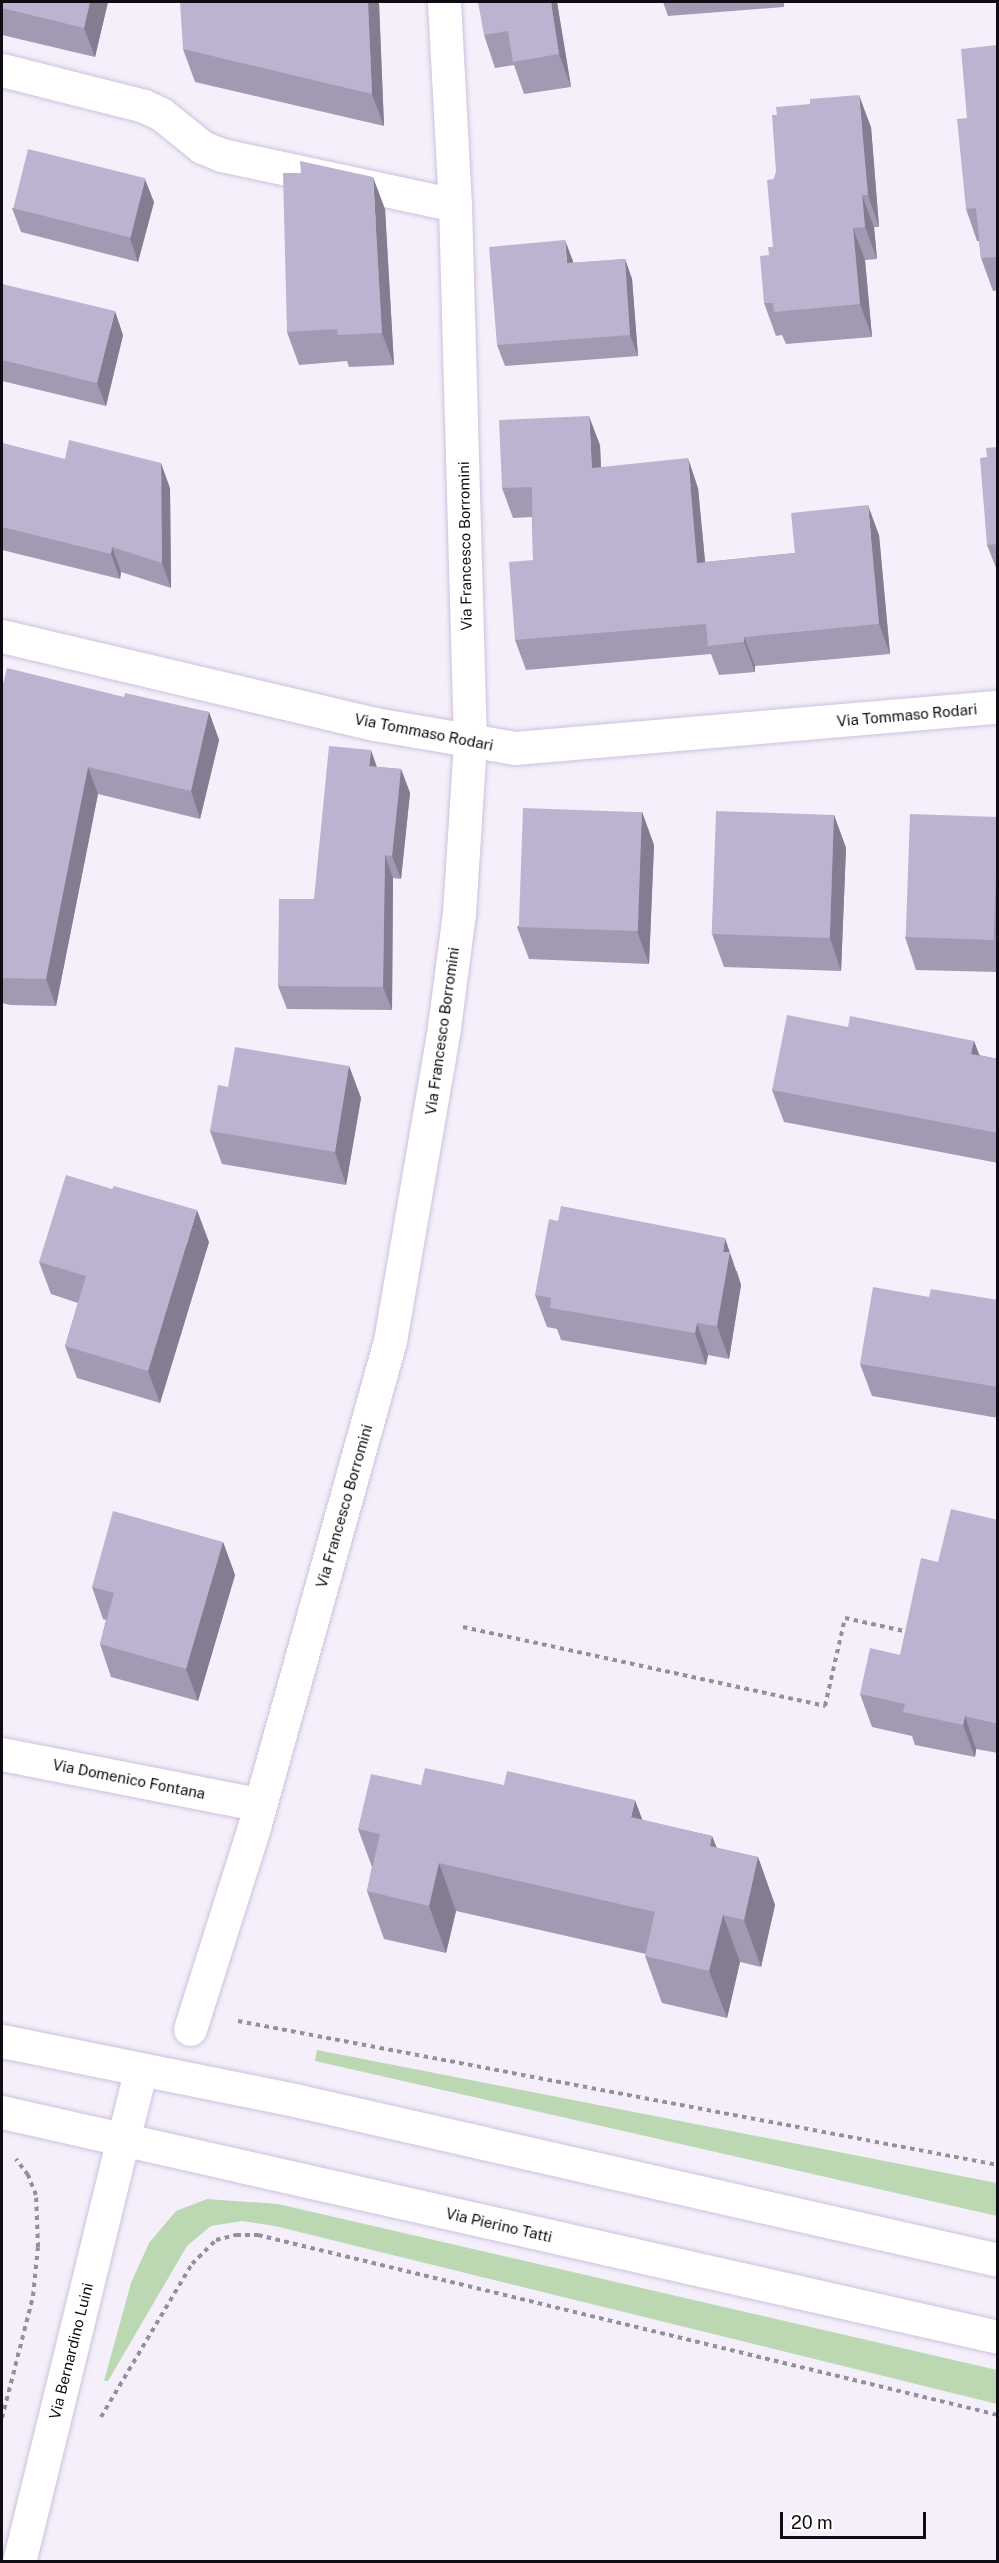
<!DOCTYPE html>
<style>
body{margin:0}
#map{position:relative;width:999px;height:2563px;overflow:hidden;background:#f5effb;font-family:"Public Sans",sans-serif}
div>[style]{position:absolute}
[style*='--x']{left:calc(var(--x)*1px);top:calc(var(--y)*1px);width:calc(var(--w)*1px);rotate:calc(var(--a)*1deg)}
.green>*{inset:0;background:#bcd8b3}
.path>*{height:4px;margin-top:-2px;transform-origin:0;background:repeating-linear-gradient(90deg,#948f9a 0 4.5px,transparent 0 9px)}
.roads{filter:drop-shadow(0 0 2px #cec1dd) drop-shadow(0 0 2px #cec1dd)}
.minor>*{height:33px;margin:-16.5px;padding:0 16.5px;transform-origin:16.5px;border-radius:16.5px;background:#fff}
.major>*{height:33px;margin:-16.5px;padding:0 16.5px;transform-origin:16.5px;border-radius:16.5px;background:#fff}
.wall>*{inset:0;background:#a29ab3}
.shaded-wall>*{inset:0;background:#847d92}
.building>*{inset:0;background:#bcb3d0;transform-origin:0 0}
span{translate:-50% -50%;white-space:nowrap;text-align:center;line-height:1.15;-webkit-text-stroke:4.5px #fff;paint-order:stroke}
.street-label{font-size:15px;color:#100c15}
.frame{position:absolute;inset:0;border:3px solid #100c15;pointer-events:none}
.scale{position:absolute;left:780px;top:2512px;width:146px;height:27px;box-sizing:border-box;border:3px solid #100c15;border-top:0;padding-left:8px;font-size:18px;line-height:21px;white-space:nowrap;color:#100c15;-webkit-text-stroke:4px #fff;paint-order:stroke}
</style>
<div id="map">
<div class="green">
<i style="clip-path:polygon(317px 2050px,997px 2183px,997px 2216px,315px 2061px)"></i>
<i style="clip-path:polygon(207px 2199px,278px 2204px,997px 2370px,997px 2404px,275px 2226px,242px 2221px,211px 2226px,187px 2246px,108px 2381px,104px 2381px,131px 2283px,149px 2243px,176px 2211px)"></i>
</div>
<div class="path">
<i style="--x:463;--y:1627;--w:371;--a:12.3"></i>
<i style="--x:825;--y:1706;--w:90;--a:-77.2"></i>
<i style="--x:845;--y:1618;--w:65;--a:12.5"></i>
<i style="--x:238;--y:2021;--w:774;--a:10.73"></i>
<i style="--x:101;--y:2417;--w:178;--a:-59.3"></i>
<i style="--x:192;--y:2264;--w:34;--a:-45"></i>
<i style="--x:216;--y:2240;--w:21;--a:-14"></i>
<i style="--x:236;--y:2235;--w:22;--a:0"></i>
<i style="--x:258;--y:2235;--w:762;--a:13.67"></i>
<i style="--x:2;--y:2418;--w:126;--a:-75.7"></i>
<i style="--x:33;--y:2296;--w:49;--a:-84.2"></i>
<i style="--x:38;--y:2247;--w:52;--a:-92.2"></i>
<i style="--x:36;--y:2195;--w:22;--a:-112"></i>
<i style="--x:28;--y:2175;--w:20;--a:-127"></i>
</div>
<div class="roads">
<div class="minor">
<i style="--x:2;--y:70;--w:146;--a:14.2"></i>
<i style="--x:144;--y:106;--w:19;--a:25"></i>
<i style="--x:161;--y:114;--w:53;--a:38.8"></i>
<i style="--x:202;--y:147;--w:22;--a:22"></i>
<i style="--x:222;--y:155;--w:238;--a:12.1"></i>
<i style="--x:2;--y:636;--w:383;--a:13.3"></i>
<i style="--x:375;--y:724;--w:142;--a:9.7"></i>
<i style="--x:515;--y:748;--w:485;--a:-4.9"></i>
<i style="--x:2;--y:1754;--w:260;--a:11.1"></i>
<i style="--x:190;--y:2029;--w:212;--a:-72.4"></i>
<i style="--x:254;--y:1827;--w:505;--a:-74.37"></i>
<i style="--x:390;--y:1341;--w:319;--a:-80.2"></i>
<i style="--x:444;--y:1027;--w:115;--a:-82.5"></i>
<i style="--x:459;--y:913;--w:170;--a:-86.3"></i>
<i style="--x:470;--y:743;--w:538;--a:-91.6"></i>
<i style="--x:455;--y:205;--w:203;--a:-93.1"></i>
<i style="--x:19;--y:2562;--w:435;--a:-76.2"></i>
</div>
<div class="major">
<i style="--x:2;--y:2041;--w:303;--a:11.4"></i>
<i style="--x:299;--y:2101;--w:717;--a:12.81"></i>
<i style="--x:2;--y:2112;--w:1021;--a:12.73"></i>
<i style="--x:123;--y:2140;--w:73;--a:-75.8"></i>
</div>
</div>
<div class="wall">
<i style="clip-path:polygon(2px 2px,108px 2px,95px 57px,2px 35px)"></i>
<i style="clip-path:polygon(557px 2px,571px 87px,524px 94px,514px 65px,495px 68px,484px 35px)"></i>
<i style="clip-path:polygon(663px 2px,784px 2px,784px 7px,668px 16px)"></i>
<i style="clip-path:polygon(379px 3px,384px 126px,195px 82px,183px 49px)"></i>
<i style="clip-path:polygon(998px 45px,998px 290px,993px 291px,981px 258px,979px 241px,977px 241px,966px 209px,967px 118px)"></i>
<i style="clip-path:polygon(871px 127px,879px 227px,874px 227px,877px 259px,865px 260px,872px 337px,786px 344px,782px 335px,776px 336px,764px 303px,769px 255px,773px 247px,774px 179px,776px 172px)"></i>
<i style="clip-path:polygon(154px 202px,138px 262px,21px 232px,12px 208px)"></i>
<i style="clip-path:polygon(385px 209px,394px 365px,349px 367px,347px 361px,299px 365px,287px 332px)"></i>
<i style="clip-path:polygon(625px 259px,632px 279px,638px 356px,505px 366px,497px 345px,573px 261px,573px 263px)"></i>
<i style="clip-path:polygon(2px 284px,123px 335px,106px 406px,2px 381px)"></i>
<i style="clip-path:polygon(2px 443px,170px 488px,171px 588px,121px 572px,120px 579px,2px 550px)"></i>
<i style="clip-path:polygon(600px 445px,601px 467px,698px 488px,705px 562px,795px 553px,879px 535px,890px 654px,755px 666px,755px 672px,719px 675px,711px 654px,526px 670px,515px 640px,533px 560px,532px 517px,513px 518px,502px 488px)"></i>
<i style="clip-path:polygon(998px 447px,998px 573px,987px 545px,987px 457px)"></i>
<i style="clip-path:polygon(2px 688px,124px 697px,209px 712px,219px 740px,200px 819px,98px 794px,56px 1006px,10px 1005px,2px 1003px)"></i>
<i style="clip-path:polygon(377px 767px,401px 769px,410px 793px,401px 879px,393px 878px,392px 1010px,287px 1009px,278px 986px,314px 899px)"></i>
<i style="clip-path:polygon(642px 812px,654px 845px,649px 964px,529px 959px,517px 927px)"></i>
<i style="clip-path:polygon(834px 815px,846px 848px,841px 971px,724px 967px,712px 934px)"></i>
<i style="clip-path:polygon(998px 817px,998px 972px,916px 970px,905px 937px)"></i>
<i style="clip-path:polygon(848px 1027px,974px 1041px,979px 1055px,998px 1059px,998px 1163px,784px 1122px,772px 1090px)"></i>
<i style="clip-path:polygon(349px 1066px,361px 1098px,346px 1185px,222px 1164px,210px 1131px,228px 1087px)"></i>
<i style="clip-path:polygon(209px 1242px,160px 1403px,77px 1378px,65px 1346px,78px 1303px,51px 1294px,39px 1262px)"></i>
<i style="clip-path:polygon(737px 1271px,741px 1285px,729px 1359px,708px 1355px,706px 1365px,561px 1340px,557px 1329px,547px 1327px,535px 1295px)"></i>
<i style="clip-path:polygon(929px 1297px,998px 1300px,998px 1418px,872px 1396px,860px 1364px)"></i>
<i style="clip-path:polygon(998px 1520px,998px 1753px,976px 1749px,975px 1757px,915px 1745px,912px 1736px,872px 1727px,860px 1694px,900px 1655px,938px 1562px)"></i>
<i style="clip-path:polygon(223px 1542px,235px 1575px,198px 1701px,111px 1677px,100px 1644px,106px 1620px,103px 1619px,92px 1587px)"></i>
<i style="clip-path:polygon(421px 1785px,642px 1820px,712px 1836px,717px 1848px,758px 1857px,775px 1905px,761px 1967px,740px 1962px,727px 2018px,662px 2003px,645px 1956px,646px 1954px,456px 1911px,446px 1953px,384px 1939px,367px 1891px,372px 1867px,358px 1829px)"></i>
</div>
<div class="shaded-wall">
<i style="clip-path:polygon(90px 2px,108px 2px,95px 57px,84px 28px)"></i>
<i style="clip-path:polygon(368px 2px,379px 2px,379px 3px,384px 126px,372px 94px)"></i>
<i style="clip-path:polygon(551px 2px,557px 2px,571px 87px,559px 54px)"></i>
<i style="clip-path:polygon(859px 95px,871px 127px,879px 227px,868px 195px)"></i>
<i style="clip-path:polygon(373px 177px,385px 209px,394px 365px,382px 333px)"></i>
<i style="clip-path:polygon(145px 179px,154px 202px,138px 262px,130px 239px)"></i>
<i style="clip-path:polygon(862px 195px,874px 227px,877px 259px,865px 227px)"></i>
<i style="clip-path:polygon(853px 228px,865px 260px,872px 337px,860px 304px)"></i>
<i style="clip-path:polygon(565px 240px,573px 261px,575px 284px,567px 263px)"></i>
<i style="clip-path:polygon(625px 259px,632px 279px,638px 356px,630px 335px)"></i>
<i style="clip-path:polygon(115px 311px,123px 335px,106px 406px,97px 383px)"></i>
<i style="clip-path:polygon(589px 416px,600px 445px,602px 497px,592px 468px)"></i>
<i style="clip-path:polygon(688px 458px,698px 488px,708px 592px,697px 563px)"></i>
<i style="clip-path:polygon(161px 463px,170px 488px,171px 588px,162px 563px)"></i>
<i style="clip-path:polygon(868px 505px,879px 535px,890px 654px,879px 624px)"></i>
<i style="clip-path:polygon(112px 547px,121px 572px,120px 579px,111px 554px)"></i>
<i style="clip-path:polygon(744px 637px,755px 666px,755px 672px,744px 642px)"></i>
<i style="clip-path:polygon(209px 712px,219px 740px,200px 819px,191px 791px)"></i>
<i style="clip-path:polygon(371px 750px,379px 773px,369px 766px)"></i>
<i style="clip-path:polygon(88px 767px,98px 794px,56px 1006px,46px 979px)"></i>
<i style="clip-path:polygon(401px 769px,410px 793px,401px 879px,392px 856px)"></i>
<i style="clip-path:polygon(642px 812px,654px 845px,649px 964px,637px 931px)"></i>
<i style="clip-path:polygon(834px 815px,846px 848px,841px 971px,830px 938px)"></i>
<i style="clip-path:polygon(385px 855px,393px 878px,392px 1010px,383px 987px)"></i>
<i style="clip-path:polygon(974px 1041px,986px 1073px,971px 1054px)"></i>
<i style="clip-path:polygon(349px 1066px,361px 1098px,346px 1185px,335px 1152px)"></i>
<i style="clip-path:polygon(197px 1210px,209px 1242px,160px 1403px,148px 1371px)"></i>
<i style="clip-path:polygon(725px 1238px,741px 1285px,729px 1359px,717px 1326px,723px 1252px)"></i>
<i style="clip-path:polygon(697px 1323px,708px 1355px,706px 1365px,695px 1333px)"></i>
<i style="clip-path:polygon(223px 1542px,235px 1575px,198px 1701px,186px 1669px)"></i>
<i style="clip-path:polygon(965px 1716px,976px 1749px,975px 1757px,963px 1725px)"></i>
<i style="clip-path:polygon(635px 1800px,653px 1848px,631px 1817px)"></i>
<i style="clip-path:polygon(712px 1836px,730px 1884px,710px 1846px)"></i>
<i style="clip-path:polygon(758px 1857px,775px 1905px,761px 1967px,744px 1920px)"></i>
<i style="clip-path:polygon(439px 1863px,456px 1911px,446px 1953px,429px 1906px)"></i>
<i style="clip-path:polygon(723px 1915px,740px 1962px,727px 2018px,709px 1971px)"></i>
</div>
<div class="building">
<i style="clip-path:polygon(2px 2px,90px 2px,84px 28px,2px 8px)"></i>
<i style="clip-path:polygon(180px 2px,368px 2px,372px 94px,183px 49px)"></i>
<i style="clip-path:polygon(478px 2px,551px 2px,559px 54px,513px 62px,508px 31px,484px 35px)"></i>
<i style="clip-path:polygon(998px 45px,998px 257px,981px 258px,976px 208px,966px 209px,957px 119px,967px 118px,961px 49px)"></i>
<i style="clip-path:polygon(859px 95px,868px 195px,862px 195px,865px 227px,853px 228px,860px 304px,774px 312px,773px 303px,764px 303px,760px 256px,769px 255px,768px 247px,773px 247px,767px 180px,774px 179px,776px 172px,772px 115px,777px 115px,776px 107px,810px 104px,810px 99px)"></i>
<i style="left:28px;top:149px;width:121px;height:61px;rotate:14deg"></i>
<i style="clip-path:polygon(300px 161px,373px 177px,382px 333px,338px 335px,337px 329px,287px 332px,283px 173px,301px 173px)"></i>
<i style="clip-path:polygon(565px 240px,567px 263px,625px 259px,630px 335px,497px 345px,489px 247px)"></i>
<i style="clip-path:polygon(2px 284px,115px 311px,97px 383px,2px 360px)"></i>
<i style="clip-path:polygon(589px 416px,592px 468px,688px 458px,697px 563px,795px 553px,791px 513px,868px 505px,879px 624px,744px 637px,744px 642px,708px 646px,706px 624px,515px 640px,509px 562px,533px 560px,532px 487px,502px 488px,499px 420px)"></i>
<i style="clip-path:polygon(69px 440px,161px 463px,162px 563px,112px 547px,111px 554px,2px 527px,2px 443px,65px 459px)"></i>
<i style="clip-path:polygon(998px 447px,998px 544px,987px 545px,980px 458px,987px 457px,986px 448px)"></i>
<i style="clip-path:polygon(7px 668px,124px 697px,125px 693px,209px 712px,191px 791px,88px 767px,46px 979px,2px 978px,2px 688px)"></i>
<i style="clip-path:polygon(329px 746px,371px 750px,369px 766px,401px 769px,392px 856px,385px 855px,383px 987px,278px 986px,279px 899px,314px 899px)"></i>
<i style="left:523px;top:808px;width:119px;height:119px;rotate:2deg"></i>
<i style="left:716px;top:811px;width:118px;height:123px;rotate:2deg"></i>
<i style="left:910px;top:814px;width:88px;height:123px;rotate:2deg"></i>
<i style="clip-path:polygon(787px 1015px,848px 1027px,850px 1016px,974px 1041px,971px 1054px,998px 1059px,998px 1133px,772px 1090px)"></i>
<i style="clip-path:polygon(235px 1047px,349px 1066px,335px 1152px,210px 1131px,218px 1085px,228px 1087px)"></i>
<i style="clip-path:polygon(66px 1175px,112px 1189px,114px 1186px,197px 1210px,148px 1371px,65px 1346px,86px 1276px,39px 1262px)"></i>
<i style="clip-path:polygon(561px 1206px,725px 1238px,723px 1252px,730px 1252px,717px 1326px,697px 1323px,695px 1333px,550px 1308px,551px 1298px,535px 1295px,549px 1219px,558px 1221px)"></i>
<i style="clip-path:polygon(873px 1287px,929px 1297px,931px 1289px,998px 1300px,998px 1387px,860px 1364px)"></i>
<i style="clip-path:polygon(951px 1509px,998px 1520px,998px 1724px,965px 1716px,963px 1725px,903px 1712px,905px 1704px,860px 1694px,870px 1648px,900px 1655px,921px 1558px,938px 1562px)"></i>
<i style="clip-path:polygon(113px 1511px,223px 1542px,186px 1669px,100px 1644px,114px 1593px,92px 1587px)"></i>
<i style="clip-path:polygon(425px 1768px,504px 1785px,507px 1771px,635px 1800px,631px 1817px,712px 1836px,710px 1846px,758px 1857px,744px 1920px,723px 1915px,709px 1971px,645px 1956px,655px 1912px,439px 1863px,429px 1906px,367px 1891px,380px 1834px,358px 1829px,371px 1774px,421px 1785px)"></i>
</div>
<div class="street-label">
<span style="left:465px;top:546px;rotate:-91deg">Via Francesco Borromini</span>
<span style="left:907px;top:715px;rotate:-5deg">Via Tommaso Rodari</span>
<span style="left:424px;top:732px;rotate:11deg">Via Tommaso Rodari</span>
<span style="left:442px;top:1031px;rotate:-82deg">Via Francesco Borromini</span>
<span style="left:344px;top:1506px;rotate:-74deg">Via Francesco Borromini</span>
<span style="left:129px;top:1779px;rotate:11deg">Via Domenico Fontana</span>
<span style="left:499px;top:2225px;rotate:13deg">Via Pierino Tatti</span>
<span style="left:71px;top:2351px;rotate:-76deg">Via Bernardino Luini</span>
</div>
<div class="frame"></div>
<div class="scale">20 m</div>
</div>
